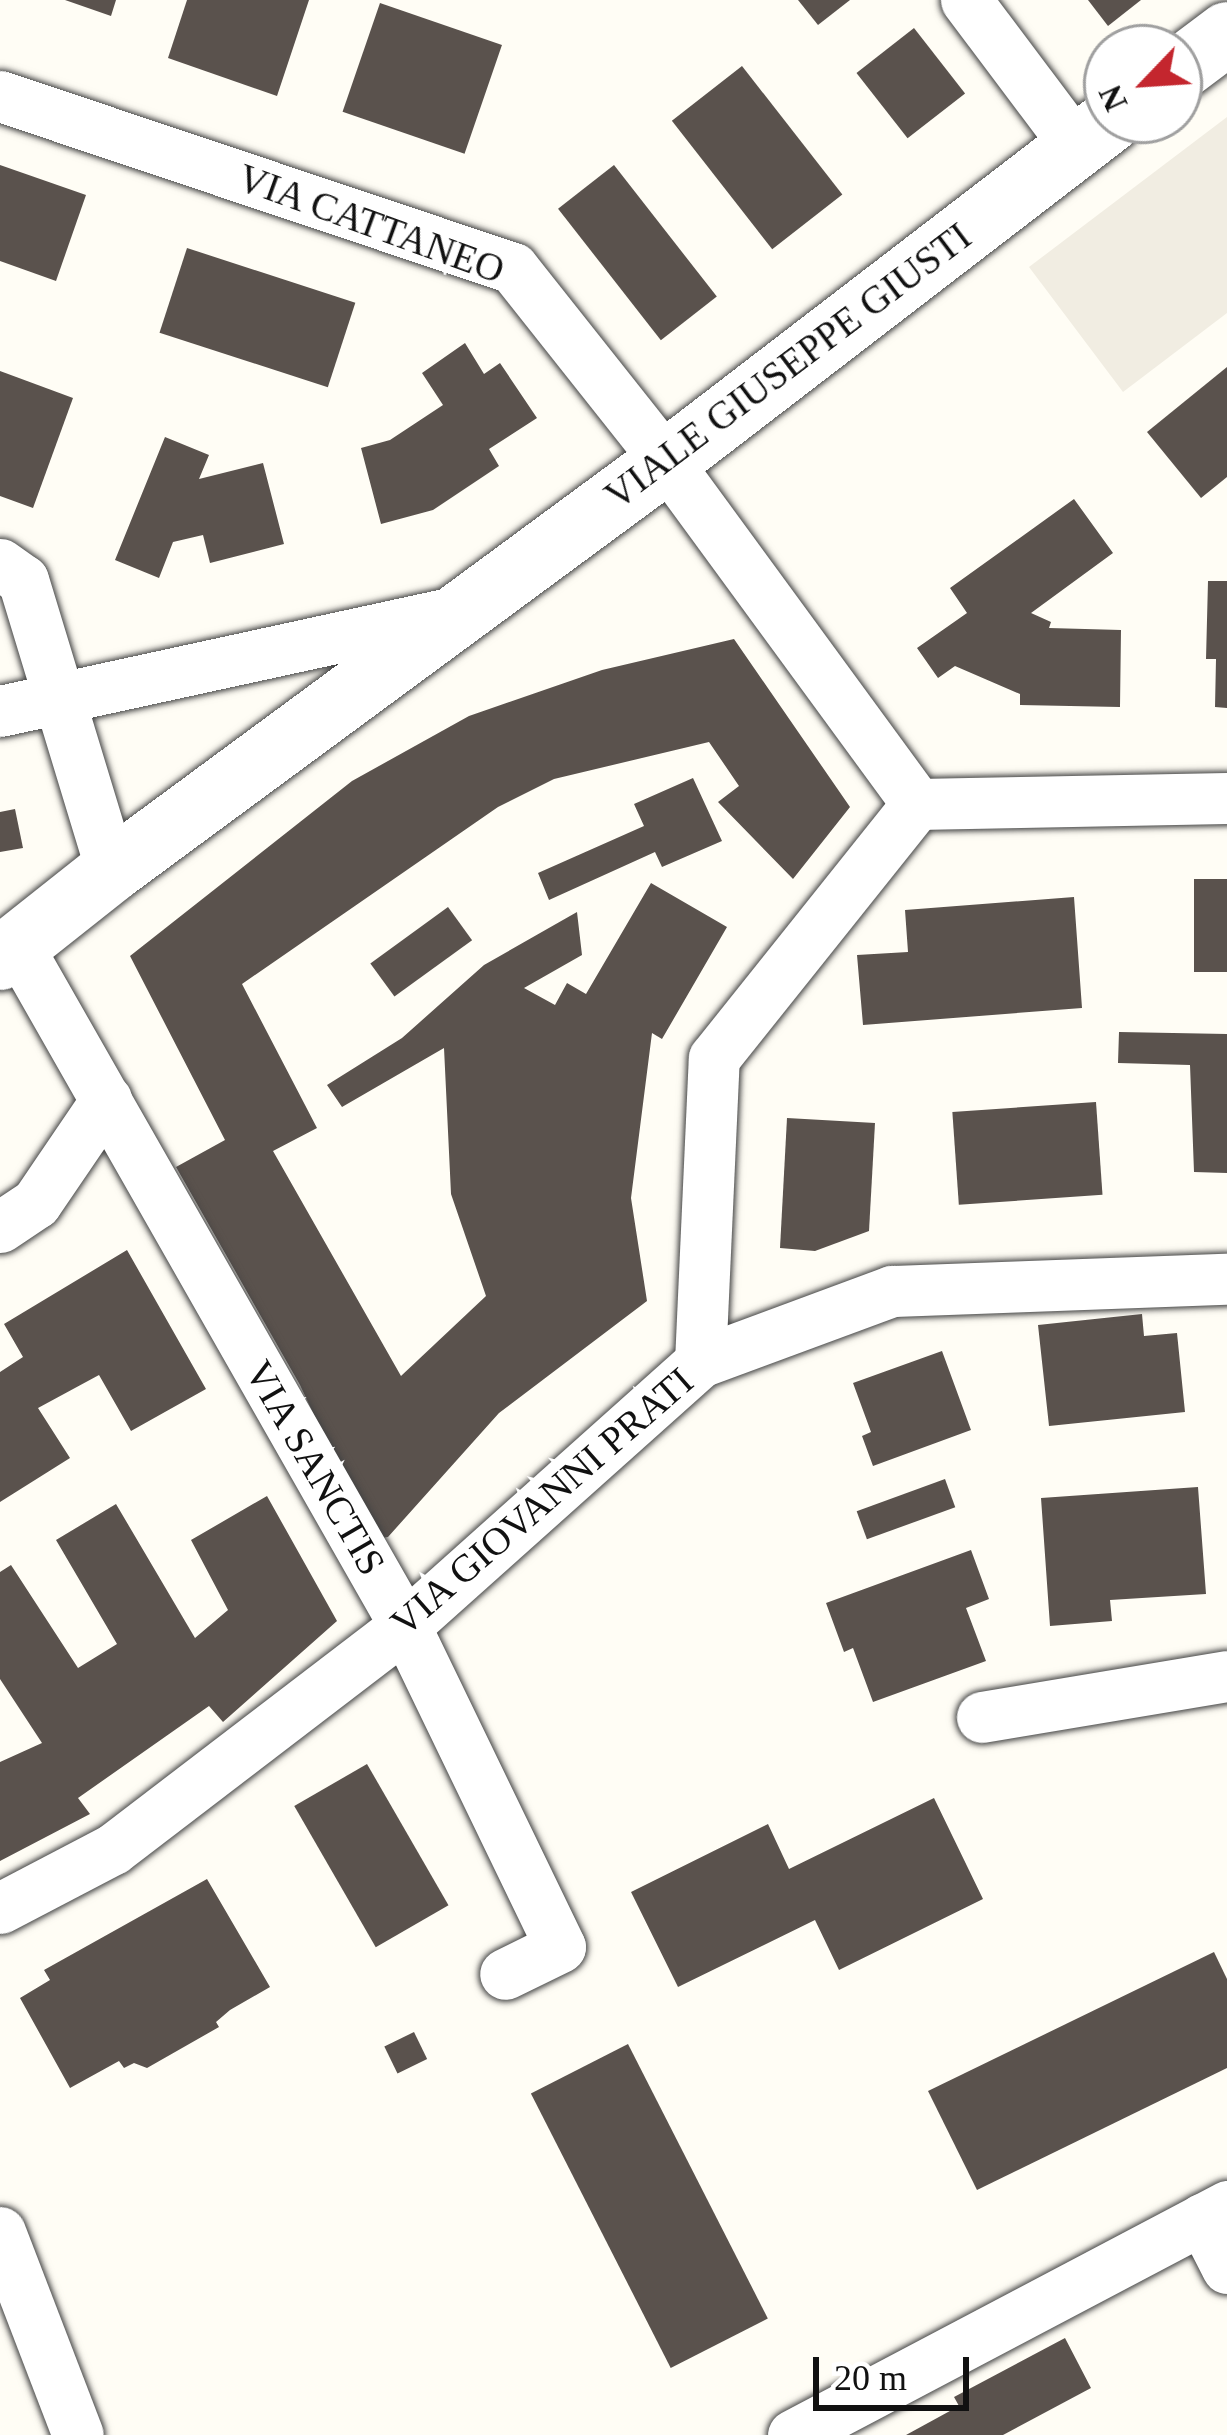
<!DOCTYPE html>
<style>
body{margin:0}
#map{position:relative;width:1227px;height:2435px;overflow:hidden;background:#fffdf5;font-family:"Times New Roman",serif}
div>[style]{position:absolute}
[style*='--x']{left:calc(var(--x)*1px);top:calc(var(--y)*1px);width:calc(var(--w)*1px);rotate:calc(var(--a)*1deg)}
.plaza>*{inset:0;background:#f1ede2}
.building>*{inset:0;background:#5a524d;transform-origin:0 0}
.roads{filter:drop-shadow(0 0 3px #444) drop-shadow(0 0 3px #444)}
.minor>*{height:51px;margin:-25.5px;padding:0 25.5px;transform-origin:25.5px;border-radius:25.5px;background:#fff}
.tertiary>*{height:63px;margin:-31.5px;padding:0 31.5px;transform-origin:31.5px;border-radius:31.5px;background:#fff}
span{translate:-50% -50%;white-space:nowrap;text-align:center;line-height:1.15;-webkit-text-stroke:12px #fff;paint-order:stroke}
.street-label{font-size:39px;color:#111}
.north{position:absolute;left:1083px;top:24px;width:120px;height:120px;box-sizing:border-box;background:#fff;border:3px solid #a0a0a0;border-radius:50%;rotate:245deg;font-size:33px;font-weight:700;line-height:48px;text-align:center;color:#111}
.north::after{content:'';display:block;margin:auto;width:42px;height:54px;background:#c4262e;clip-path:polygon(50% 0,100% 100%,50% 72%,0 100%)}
.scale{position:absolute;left:813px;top:2357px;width:156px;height:54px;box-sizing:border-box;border:6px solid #111;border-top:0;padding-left:15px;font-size:36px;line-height:42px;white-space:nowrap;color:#111;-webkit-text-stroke:9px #fff;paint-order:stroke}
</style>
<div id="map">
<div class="plaza">
<i style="clip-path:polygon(1227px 117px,1227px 313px,1123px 392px,1029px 267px)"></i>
</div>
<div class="building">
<i style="clip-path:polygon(65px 0,116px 0,111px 16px)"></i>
<i style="clip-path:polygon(187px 0,309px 0,277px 96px,168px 58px)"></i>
<i style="clip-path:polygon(798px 0,850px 0,818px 25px)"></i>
<i style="clip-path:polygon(1088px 0,1141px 0,1108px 26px)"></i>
<i style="left:380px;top:3px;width:129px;height:115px;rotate:19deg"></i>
<i style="left:914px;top:28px;width:83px;height:73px;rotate:52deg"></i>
<i style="left:742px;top:66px;width:163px;height:89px;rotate:52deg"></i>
<i style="clip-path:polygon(0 165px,86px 195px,56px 281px,0 261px)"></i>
<i style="left:614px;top:165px;width:167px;height:71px;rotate:52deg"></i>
<i style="left:187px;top:248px;width:177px;height:89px;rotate:18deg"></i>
<i style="clip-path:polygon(465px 343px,484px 374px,500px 363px,537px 418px,489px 449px,499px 466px,433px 510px,381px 524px,361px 448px,390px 440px,443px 405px,422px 373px)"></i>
<i style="clip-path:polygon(1227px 367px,1227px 477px,1201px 498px,1147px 432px)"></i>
<i style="clip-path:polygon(0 371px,73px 398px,33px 508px,0 496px)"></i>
<i style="clip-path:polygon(165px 437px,209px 455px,199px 479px,263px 463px,284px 544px,210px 563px,203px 535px,173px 542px,159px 578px,115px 560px)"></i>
<i style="clip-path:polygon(1074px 499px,1113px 553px,1031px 613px,1051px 622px,1049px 628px,1121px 630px,1120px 707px,1020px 705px,1020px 694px,955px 666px,938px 678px,917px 648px,967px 613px,950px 588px)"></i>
<i style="clip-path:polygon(1208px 581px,1227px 581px,1227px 708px,1215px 707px,1216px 659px,1206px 659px)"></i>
<i style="clip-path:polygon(734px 639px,850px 807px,793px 879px,718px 802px,739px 786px,709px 742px,554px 779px,498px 807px,242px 984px,317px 1128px,273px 1151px,401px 1376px,486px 1296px,451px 1194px,444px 1048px,342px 1107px,327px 1085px,402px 1038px,484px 965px,577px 912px,582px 955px,524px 988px,555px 1005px,567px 983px,586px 994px,651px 883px,727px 927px,662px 1039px,652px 1033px,631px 1198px,647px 1301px,499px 1413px,388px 1537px,372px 1539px,300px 1385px,176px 1167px,225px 1140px,130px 956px,352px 781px,469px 716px,602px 670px)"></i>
<i style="clip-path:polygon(693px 778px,722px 841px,662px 867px,655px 852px,549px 900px,538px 873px,644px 826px,634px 804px)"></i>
<i style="clip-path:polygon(15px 809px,23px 848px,0 852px,0 812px)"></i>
<i style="left:1194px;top:879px;width:33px;height:93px"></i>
<i style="clip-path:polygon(1074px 897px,1082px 1008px,863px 1025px,857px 955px,908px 952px,905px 910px)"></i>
<i style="left:448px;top:907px;width:41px;height:96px;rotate:54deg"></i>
<i style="clip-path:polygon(1119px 1032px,1227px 1034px,1227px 1173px,1194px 1172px,1190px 1065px,1118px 1063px)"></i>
<i style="left:1096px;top:1102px;width:93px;height:144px;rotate:86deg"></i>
<i style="clip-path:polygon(787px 1118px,875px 1123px,869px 1231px,815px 1251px,780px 1248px)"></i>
<i style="clip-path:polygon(127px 1250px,206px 1389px,131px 1431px,99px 1375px,38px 1408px,70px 1458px,0 1502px,0 1372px,23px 1357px,4px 1324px)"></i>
<i style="clip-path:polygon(1142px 1314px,1144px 1336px,1177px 1333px,1185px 1412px,1049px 1426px,1038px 1325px)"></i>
<i style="clip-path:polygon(942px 1351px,971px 1430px,873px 1466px,862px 1436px,871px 1432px,853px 1383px)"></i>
<i style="left:945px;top:1479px;width:30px;height:94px;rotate:70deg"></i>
<i style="clip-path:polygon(1198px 1487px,1206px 1594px,1110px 1600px,1112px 1621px,1050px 1626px,1041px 1498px)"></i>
<i style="clip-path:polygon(267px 1496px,337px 1621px,223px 1722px,209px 1706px,78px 1798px,90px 1814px,0 1861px,0 1762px,42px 1743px,0 1679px,0 1572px,11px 1565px,78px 1668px,117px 1644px,56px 1540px,116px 1504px,195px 1638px,228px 1610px,191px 1540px)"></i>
<i style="clip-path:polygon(971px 1550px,989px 1599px,966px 1608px,986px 1661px,873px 1702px,853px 1648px,844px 1652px,826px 1603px)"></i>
<i style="left:367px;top:1764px;width:163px;height:84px;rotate:60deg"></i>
<i style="clip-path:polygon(934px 1798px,983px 1899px,839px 1970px,815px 1920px,678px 1987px,631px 1892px,768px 1824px,789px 1869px)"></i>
<i style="clip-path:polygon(207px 1879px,270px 1987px,230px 2010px,216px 2022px,219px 2027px,147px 2068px,134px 2063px,124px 2068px,119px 2061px,70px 2088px,20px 1998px,50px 1980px,44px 1970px)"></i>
<i style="clip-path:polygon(1214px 1952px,1227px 1979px,1227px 2068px,977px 2190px,928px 2091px)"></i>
<i style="left:414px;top:2032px;width:30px;height:33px;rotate:64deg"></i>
<i style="left:628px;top:2044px;width:308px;height:109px;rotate:63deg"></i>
<i style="clip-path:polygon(1065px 2338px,1091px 2388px,1003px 2435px,906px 2435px,959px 2406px,954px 2397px)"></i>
</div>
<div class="roads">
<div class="minor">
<i style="--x:966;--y:0;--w:181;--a:53.1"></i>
<i style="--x:0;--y:96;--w:541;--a:18.54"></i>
<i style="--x:513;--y:268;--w:246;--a:51.6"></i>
<i style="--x:666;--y:461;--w:425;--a:53.8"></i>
<i style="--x:0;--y:564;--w:28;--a:35"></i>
<i style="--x:23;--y:580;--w:303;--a:73.1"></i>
<i style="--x:0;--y:711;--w:464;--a:-12.3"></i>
<i style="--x:17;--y:945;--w:784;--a:60.33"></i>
<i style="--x:405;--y:1626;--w:356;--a:64.2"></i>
<i style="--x:560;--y:1947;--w:61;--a:153.9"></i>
<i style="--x:0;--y:1227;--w:43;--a:-33.7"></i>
<i style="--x:36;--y:1203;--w:125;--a:-55.8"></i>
<i style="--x:700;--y:1362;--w:304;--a:-87.4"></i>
<i style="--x:714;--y:1058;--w:325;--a:-51.4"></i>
<i style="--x:917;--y:804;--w:310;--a:-1.1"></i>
<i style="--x:982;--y:1717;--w:248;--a:-9.5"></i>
<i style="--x:0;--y:1908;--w:127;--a:-27.6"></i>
<i style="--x:113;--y:1849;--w:367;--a:-37.4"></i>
<i style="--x:405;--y:1626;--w:396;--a:-41.8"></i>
<i style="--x:700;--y:1362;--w:205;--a:-20.3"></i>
<i style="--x:892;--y:1291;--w:335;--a:-2.1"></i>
<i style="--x:1202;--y:2219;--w:55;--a:63"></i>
<i style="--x:0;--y:2232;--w:217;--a:69"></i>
<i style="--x:793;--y:2435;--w:491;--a:-27.8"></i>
</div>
<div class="tertiary">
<i style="--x:1179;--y:69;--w:60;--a:-36.9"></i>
<i style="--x:0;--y:958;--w:142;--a:-38.4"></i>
<i style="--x:111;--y:870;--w:689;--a:-36.39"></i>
<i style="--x:666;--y:461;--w:560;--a:-37.52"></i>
</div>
</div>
<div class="street-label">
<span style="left:371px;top:224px;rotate:20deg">VIA CATTANEO</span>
<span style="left:788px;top:366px;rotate:-37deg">VIALE GIUSEPPE GIUSTI</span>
<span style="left:315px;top:1468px;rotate:60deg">VIA SANCTIS</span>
<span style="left:542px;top:1502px;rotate:-41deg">VIA GIOVANNI PRATI</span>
</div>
<div class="north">N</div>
<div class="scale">20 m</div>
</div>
